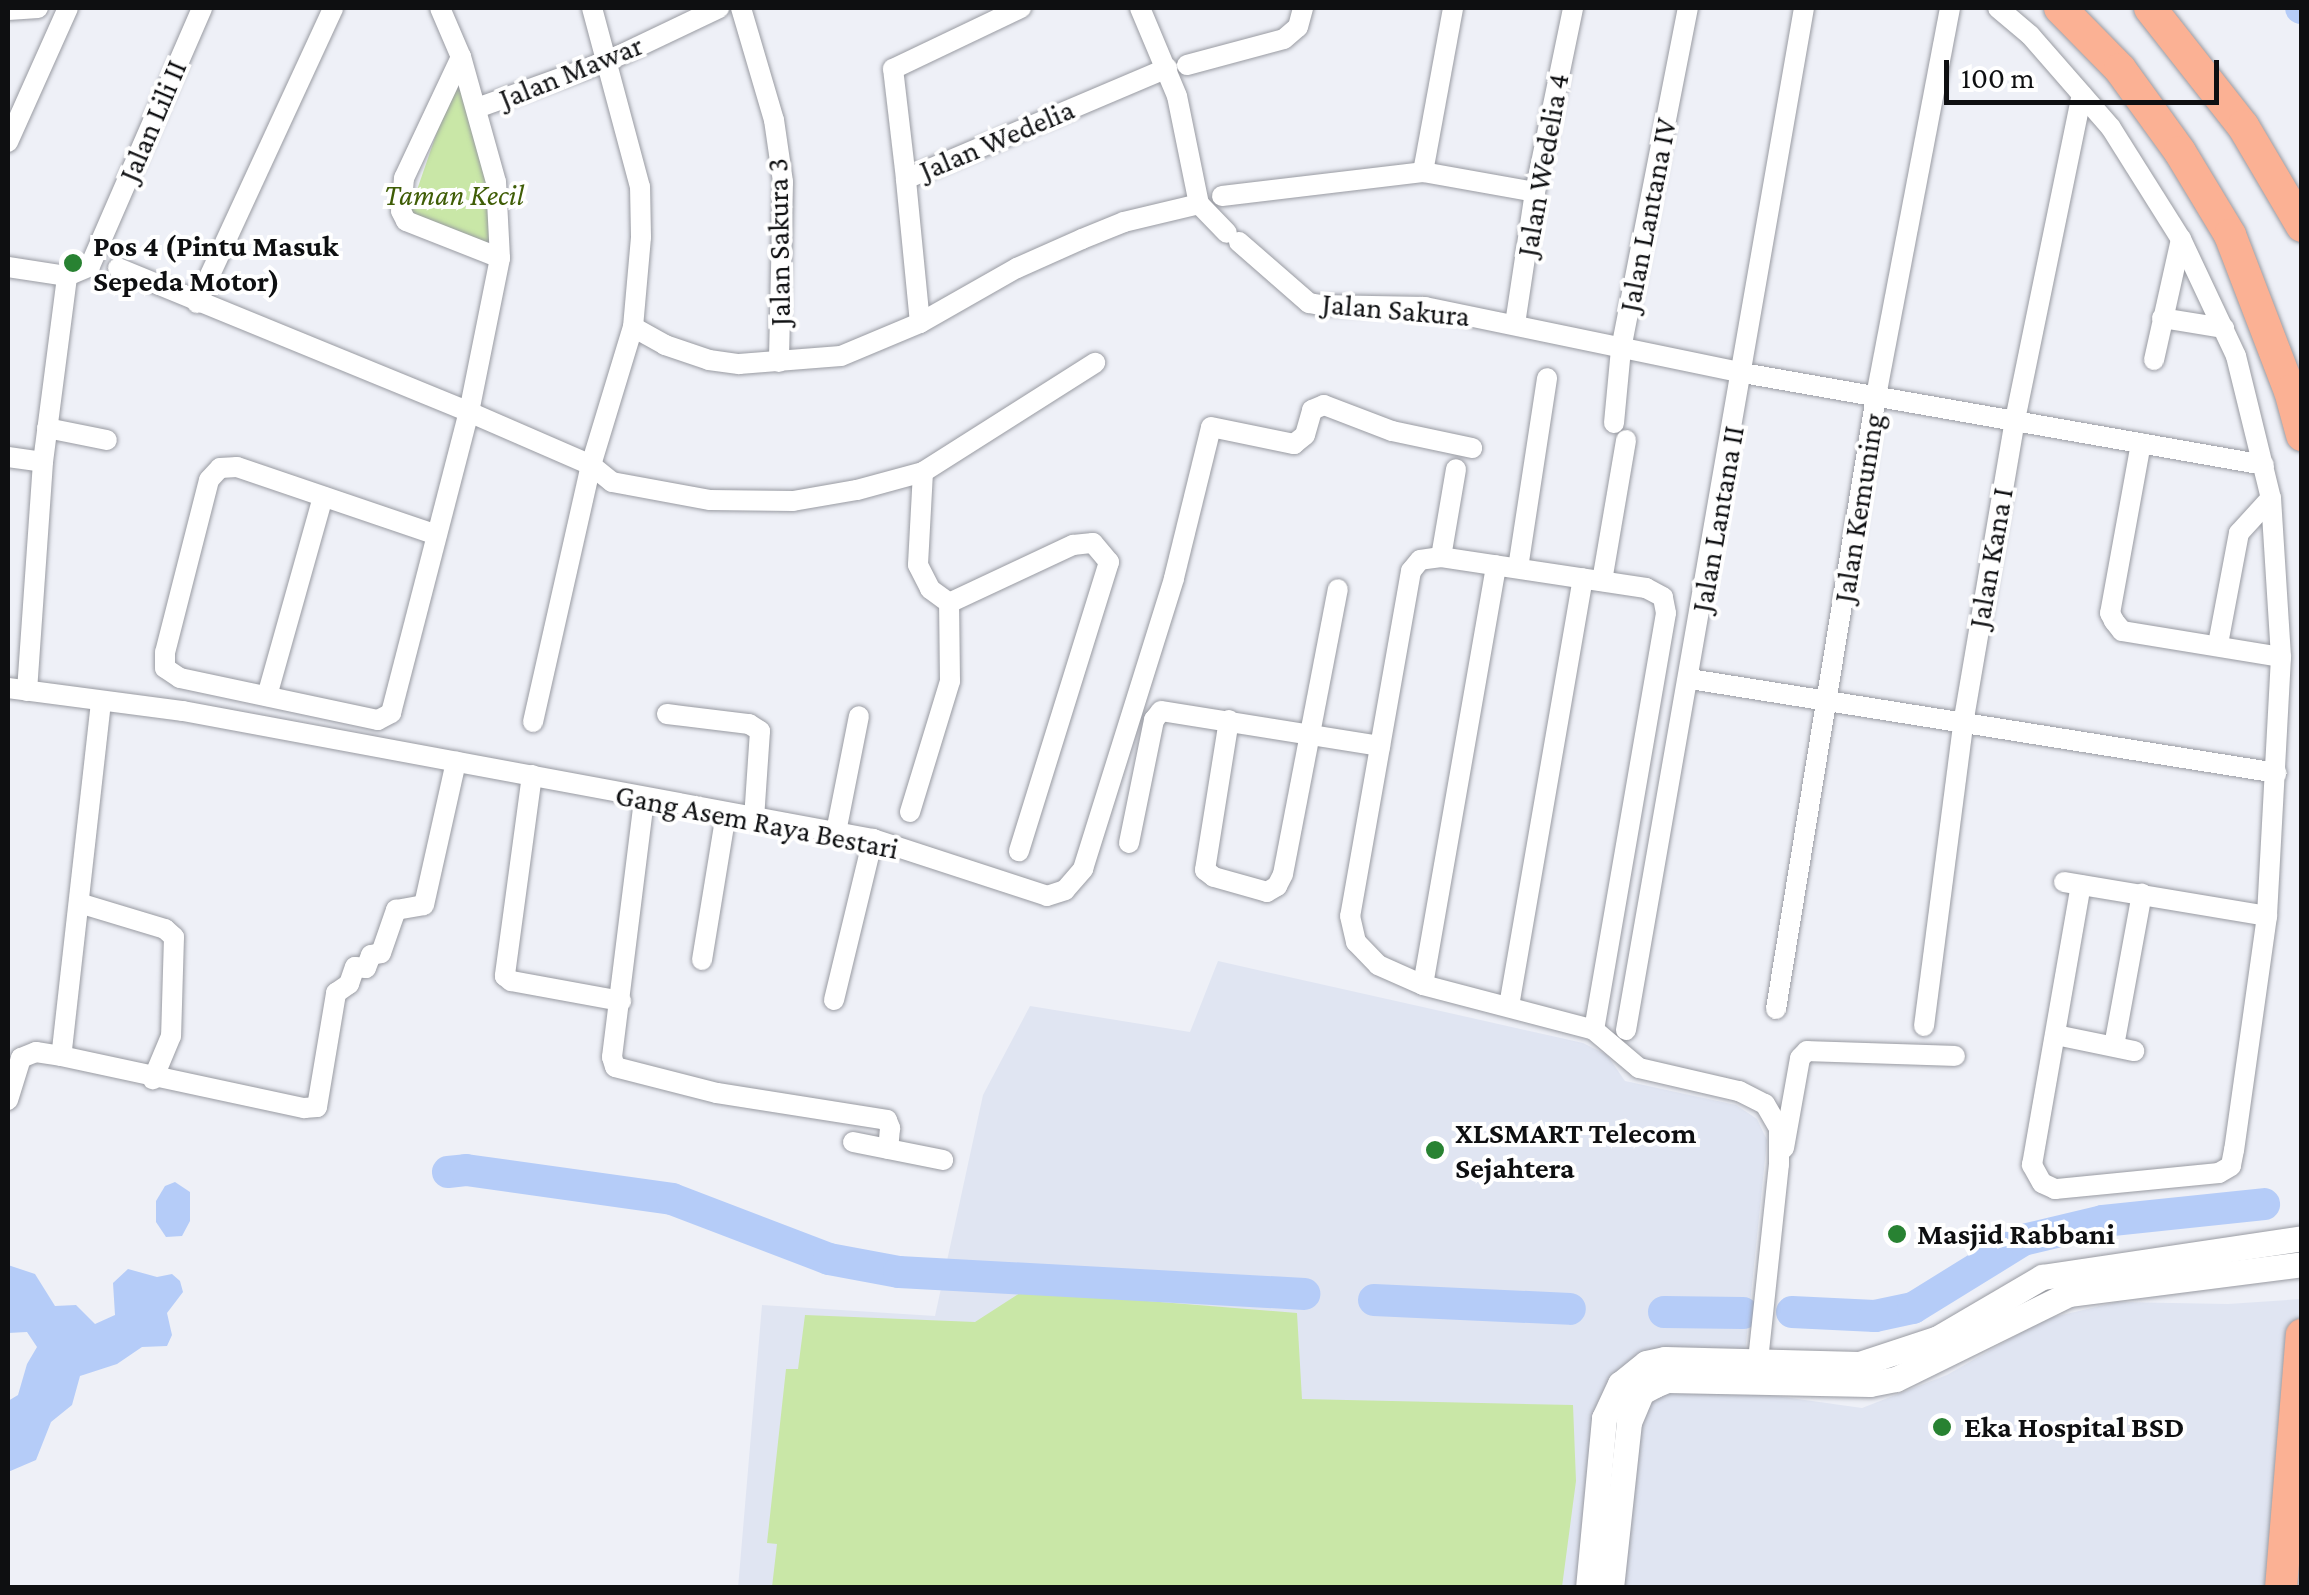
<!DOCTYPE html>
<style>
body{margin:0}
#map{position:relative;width:2309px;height:1595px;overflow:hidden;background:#eef0f7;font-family:"Crimson Pro",serif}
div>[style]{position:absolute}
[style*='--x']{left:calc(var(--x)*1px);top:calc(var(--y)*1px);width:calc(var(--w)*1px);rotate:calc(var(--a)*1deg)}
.built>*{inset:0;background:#e0e5f2}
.green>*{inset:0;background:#c9e7a7}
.water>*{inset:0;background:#b5ccf8}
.river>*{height:32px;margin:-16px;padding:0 16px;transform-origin:16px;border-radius:16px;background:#b5ccf8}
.roads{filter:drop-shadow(0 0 2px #999ba2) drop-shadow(0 0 2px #999ba2)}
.minor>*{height:20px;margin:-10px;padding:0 10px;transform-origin:10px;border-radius:10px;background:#fff}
.tertiary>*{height:25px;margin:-12.5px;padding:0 12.5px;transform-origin:12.5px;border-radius:12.5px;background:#fff}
.primary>*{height:32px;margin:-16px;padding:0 16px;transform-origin:16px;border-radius:16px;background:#fbb194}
.dots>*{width:28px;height:28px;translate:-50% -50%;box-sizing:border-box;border:5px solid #fff;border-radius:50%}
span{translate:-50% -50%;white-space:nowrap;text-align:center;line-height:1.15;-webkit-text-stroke:8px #fff;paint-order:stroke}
.street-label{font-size:30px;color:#0e0f11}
.park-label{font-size:30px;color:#3f5d06;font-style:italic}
.poi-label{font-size:30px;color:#0e0f11;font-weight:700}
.left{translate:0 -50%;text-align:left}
.frame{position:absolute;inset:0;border:10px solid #0e0f11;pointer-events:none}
.scale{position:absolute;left:1944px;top:60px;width:275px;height:45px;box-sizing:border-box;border:5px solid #0e0f11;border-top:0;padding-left:12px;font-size:30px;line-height:35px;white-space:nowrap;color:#0e0f11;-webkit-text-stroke:8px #fff;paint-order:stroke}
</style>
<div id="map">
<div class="built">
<i style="clip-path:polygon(1218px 961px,1583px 1043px,1607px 1055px,1625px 1081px,1736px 1105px,1757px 1119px,1767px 1140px,1741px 1391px,1862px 1408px,1947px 1375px,2045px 1319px,2117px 1302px,2228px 1304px,2301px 1299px,2301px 1587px,738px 1588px,762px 1305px,935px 1316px,983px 1095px,1030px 1006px,1190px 1032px)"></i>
</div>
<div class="green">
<i style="clip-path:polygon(457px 74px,490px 191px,493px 248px,408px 216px)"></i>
<i style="clip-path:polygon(1023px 1291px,1297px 1313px,1302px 1399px,1573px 1405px,1576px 1481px,1562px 1587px,772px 1587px,777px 1544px,767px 1543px,786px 1369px,798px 1369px,805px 1315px,975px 1322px)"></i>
</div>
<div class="water">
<i style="clip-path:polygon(175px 1182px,190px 1192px,190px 1221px,182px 1236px,166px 1237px,156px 1222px,156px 1201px,165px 1186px)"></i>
<i style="clip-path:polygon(8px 1265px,35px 1274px,55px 1306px,76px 1305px,95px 1324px,115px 1315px,113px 1283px,128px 1269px,157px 1277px,172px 1274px,180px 1281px,183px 1292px,167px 1313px,172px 1335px,167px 1346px,142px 1347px,117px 1364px,80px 1376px,72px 1405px,51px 1422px,36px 1460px,8px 1472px,8px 1401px,18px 1395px,27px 1364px,37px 1347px,27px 1332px,8px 1333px)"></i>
</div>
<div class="river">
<i style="--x:2301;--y:8;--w:1;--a:0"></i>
<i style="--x:448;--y:1172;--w:18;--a:-6"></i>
<i style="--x:466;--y:1170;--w:208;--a:8"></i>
<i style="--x:672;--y:1199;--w:168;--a:20.9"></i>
<i style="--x:829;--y:1259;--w:71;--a:10.5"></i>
<i style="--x:899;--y:1272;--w:406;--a:3.1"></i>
<i style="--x:1374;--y:1300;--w:196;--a:2.6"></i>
<i style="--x:1664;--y:1312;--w:79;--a:0.7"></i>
<i style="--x:1792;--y:1312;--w:83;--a:2.8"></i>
<i style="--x:1875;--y:1316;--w:39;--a:-12"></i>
<i style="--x:1913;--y:1308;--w:129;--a:-31.7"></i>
<i style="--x:2023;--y:1240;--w:82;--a:-13.4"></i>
<i style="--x:2103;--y:1221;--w:162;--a:-6"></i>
</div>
<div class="roads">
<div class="minor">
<i style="--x:741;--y:8;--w:117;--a:73.6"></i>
<i style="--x:774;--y:120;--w:63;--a:81.7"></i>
<i style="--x:783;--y:182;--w:180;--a:91.3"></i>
<i style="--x:1140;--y:8;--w:95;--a:67.2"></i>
<i style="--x:1177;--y:96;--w:110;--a:78.5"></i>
<i style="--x:1199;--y:204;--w:40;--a:46"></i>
<i style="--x:1998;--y:8;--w:42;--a:40.2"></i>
<i style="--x:2030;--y:35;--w:123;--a:48.9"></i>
<i style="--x:2111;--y:128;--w:131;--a:57.8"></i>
<i style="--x:2181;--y:239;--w:129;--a:64.8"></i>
<i style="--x:2236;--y:356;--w:146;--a:76.2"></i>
<i style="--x:2271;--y:498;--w:159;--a:86.4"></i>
<i style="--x:2281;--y:657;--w:259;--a:93.1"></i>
<i style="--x:2267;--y:916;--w:236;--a:98"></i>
<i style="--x:2234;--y:1150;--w:16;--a:101"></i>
<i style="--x:2231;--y:1166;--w:14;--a:150"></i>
<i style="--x:2219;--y:1173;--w:165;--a:174.4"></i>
<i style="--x:2055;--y:1189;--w:14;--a:-155"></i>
<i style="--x:2042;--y:1183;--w:21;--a:-119"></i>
<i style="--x:2032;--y:1165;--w:284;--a:-80.1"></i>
<i style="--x:8;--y:10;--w:30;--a:-4"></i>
<i style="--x:461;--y:57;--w:134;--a:115.2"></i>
<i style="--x:404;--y:178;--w:33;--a:95"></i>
<i style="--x:401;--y:211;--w:11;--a:63"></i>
<i style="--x:406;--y:221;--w:101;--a:21.5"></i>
<i style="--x:1187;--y:65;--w:100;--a:-15"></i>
<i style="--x:1284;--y:39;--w:18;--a:-41"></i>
<i style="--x:1298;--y:27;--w:20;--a:-75"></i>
<i style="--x:477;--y:108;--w:141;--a:-19.8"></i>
<i style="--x:610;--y:60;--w:121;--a:-25.5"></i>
<i style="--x:8;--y:142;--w:147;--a:-65.9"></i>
<i style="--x:1423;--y:172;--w:114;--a:10.1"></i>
<i style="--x:906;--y:179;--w:111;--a:-96.7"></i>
<i style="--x:893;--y:69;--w:142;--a:-25.5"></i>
<i style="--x:1222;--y:196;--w:202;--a:-6.8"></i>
<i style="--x:1423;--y:172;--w:167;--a:-79.6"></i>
<i style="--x:1239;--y:242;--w:93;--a:41.1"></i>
<i style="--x:1309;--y:303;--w:11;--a:10"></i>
<i style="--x:1320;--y:305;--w:105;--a:1.1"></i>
<i style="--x:1425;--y:307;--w:325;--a:11.7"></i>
<i style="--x:1743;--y:373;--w:529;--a:10.01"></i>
<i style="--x:8;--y:267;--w:60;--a:8.7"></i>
<i style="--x:67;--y:276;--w:25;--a:-23"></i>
<i style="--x:90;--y:266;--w:281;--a:-66.5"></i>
<i style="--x:118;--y:268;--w:379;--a:22.3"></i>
<i style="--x:469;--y:412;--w:133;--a:23.5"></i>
<i style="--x:591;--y:465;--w:27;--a:39"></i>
<i style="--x:612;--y:482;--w:100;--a:10.4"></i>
<i style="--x:710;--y:500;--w:83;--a:0.7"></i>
<i style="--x:793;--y:501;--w:65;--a:-9.8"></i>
<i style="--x:857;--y:490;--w:68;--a:-15.3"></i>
<i style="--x:923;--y:472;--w:204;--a:-32.4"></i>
<i style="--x:197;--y:303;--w:325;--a:-65.2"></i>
<i style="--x:2162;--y:318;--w:63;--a:9.2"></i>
<i style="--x:920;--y:323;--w:112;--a:-29.6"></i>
<i style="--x:1017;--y:268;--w:71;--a:-24"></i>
<i style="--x:1082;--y:239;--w:45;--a:-22"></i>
<i style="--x:1124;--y:222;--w:77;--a:-13.5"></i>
<i style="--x:1515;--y:324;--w:134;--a:-81.4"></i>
<i style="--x:1535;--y:192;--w:188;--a:-78.3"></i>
<i style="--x:633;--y:327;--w:37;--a:29"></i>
<i style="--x:665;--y:345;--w:46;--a:18.8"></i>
<i style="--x:709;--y:360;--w:30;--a:8"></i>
<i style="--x:739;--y:364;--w:102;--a:-4.5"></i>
<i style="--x:841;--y:356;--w:86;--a:-22.7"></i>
<i style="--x:920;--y:323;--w:145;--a:-95.6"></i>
<i style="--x:906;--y:179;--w:284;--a:-23"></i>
<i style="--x:2154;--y:360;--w:124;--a:-77.4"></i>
<i style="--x:1614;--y:423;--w:74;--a:-84.6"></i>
<i style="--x:1621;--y:349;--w:348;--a:-78.9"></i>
<i style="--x:47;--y:428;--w:61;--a:11.3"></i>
<i style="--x:2141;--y:443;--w:173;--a:100.3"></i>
<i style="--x:2110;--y:613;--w:9;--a:63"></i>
<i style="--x:2114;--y:621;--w:13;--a:51"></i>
<i style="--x:2122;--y:631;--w:161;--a:9.3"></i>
<i style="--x:8;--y:457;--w:35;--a:8"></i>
<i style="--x:923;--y:472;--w:93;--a:93.1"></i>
<i style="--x:918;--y:565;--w:27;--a:63"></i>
<i style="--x:930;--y:589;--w:24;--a:36"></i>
<i style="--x:434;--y:534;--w:208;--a:-161.2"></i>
<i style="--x:237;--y:467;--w:17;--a:177"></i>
<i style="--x:220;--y:468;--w:16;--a:133"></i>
<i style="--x:209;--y:480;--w:178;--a:104.3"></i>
<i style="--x:165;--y:652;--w:16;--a:90"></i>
<i style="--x:165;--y:668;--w:18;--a:34"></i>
<i style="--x:180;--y:678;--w:202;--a:12"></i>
<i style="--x:378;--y:720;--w:15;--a:-28"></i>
<i style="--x:391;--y:713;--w:311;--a:-75.5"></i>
<i style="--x:469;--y:412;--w:157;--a:-78.6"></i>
<i style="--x:500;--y:258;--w:76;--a:-93"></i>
<i style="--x:496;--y:182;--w:130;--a:-105.6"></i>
<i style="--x:461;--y:57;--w:53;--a:-113.2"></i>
<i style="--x:1441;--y:557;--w:89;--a:-80.3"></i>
<i style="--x:1518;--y:568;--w:192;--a:-81.3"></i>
<i style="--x:1602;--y:581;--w:143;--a:-80.3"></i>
<i style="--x:2218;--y:644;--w:113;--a:-79.3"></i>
<i style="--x:2239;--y:533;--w:47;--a:-47.6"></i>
<i style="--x:1690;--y:679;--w:594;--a:9.1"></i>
<i style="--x:8;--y:688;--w:177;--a:7.5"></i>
<i style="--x:183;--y:711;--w:702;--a:10.51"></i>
<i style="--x:873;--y:839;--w:183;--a:18.1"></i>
<i style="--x:1047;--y:896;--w:19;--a:-18"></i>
<i style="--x:1065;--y:890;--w:28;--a:-49"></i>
<i style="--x:1083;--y:869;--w:305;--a:-72.6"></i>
<i style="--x:1174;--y:578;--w:155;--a:-76.2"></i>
<i style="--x:1211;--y:427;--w:85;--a:11.6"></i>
<i style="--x:1294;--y:444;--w:14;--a:-39"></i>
<i style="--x:1305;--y:435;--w:26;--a:-74"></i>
<i style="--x:1312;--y:410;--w:13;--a:-23"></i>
<i style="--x:1324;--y:405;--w:73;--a:20.9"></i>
<i style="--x:1392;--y:431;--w:82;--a:12"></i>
<i style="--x:27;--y:691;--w:230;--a:-86"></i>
<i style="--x:43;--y:462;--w:188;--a:-82.6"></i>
<i style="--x:267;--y:696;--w:207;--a:-74.3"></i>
<i style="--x:101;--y:702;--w:356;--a:96.4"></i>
<i style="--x:61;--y:1056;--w:249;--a:12.1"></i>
<i style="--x:304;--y:1108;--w:13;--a:-4"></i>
<i style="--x:317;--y:1107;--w:116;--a:-80.5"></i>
<i style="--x:336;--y:993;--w:16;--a:-35"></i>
<i style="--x:349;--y:984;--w:18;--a:-71"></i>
<i style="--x:355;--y:967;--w:11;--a:5"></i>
<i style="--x:366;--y:968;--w:14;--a:-69"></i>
<i style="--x:371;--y:955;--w:10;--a:-11"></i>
<i style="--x:381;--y:953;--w:46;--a:-70.8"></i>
<i style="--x:396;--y:910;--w:28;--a:-10"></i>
<i style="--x:424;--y:905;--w:147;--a:-77.4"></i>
<i style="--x:667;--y:714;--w:83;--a:7"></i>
<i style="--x:749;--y:724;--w:13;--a:32"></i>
<i style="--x:760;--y:731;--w:88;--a:93.9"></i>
<i style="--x:1229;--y:720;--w:152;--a:99.1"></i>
<i style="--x:1205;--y:870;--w:11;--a:38"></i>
<i style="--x:1214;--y:877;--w:55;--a:15.8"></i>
<i style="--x:1267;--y:892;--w:12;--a:-31"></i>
<i style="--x:1277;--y:886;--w:13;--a:-63"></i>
<i style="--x:1283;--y:874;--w:290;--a:-79.1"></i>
<i style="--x:533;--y:722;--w:263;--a:-77.3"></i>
<i style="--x:591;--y:465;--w:144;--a:-73.1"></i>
<i style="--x:633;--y:327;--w:90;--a:-84.9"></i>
<i style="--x:641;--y:237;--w:50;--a:-91.1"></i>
<i style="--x:640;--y:187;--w:185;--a:-105"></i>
<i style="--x:532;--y:775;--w:203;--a:97.7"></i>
<i style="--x:505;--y:976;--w:8;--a:40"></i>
<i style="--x:511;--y:981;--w:112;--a:10.3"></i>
<i style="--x:644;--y:800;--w:259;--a:97.1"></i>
<i style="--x:612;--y:1057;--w:10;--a:73"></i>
<i style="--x:615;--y:1067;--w:105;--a:14.3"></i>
<i style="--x:717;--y:1093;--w:172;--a:9"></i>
<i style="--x:887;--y:1120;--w:9;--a:69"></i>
<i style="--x:890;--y:1128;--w:21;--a:95"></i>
<i style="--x:910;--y:812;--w:137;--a:-73"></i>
<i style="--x:950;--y:681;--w:78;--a:-90.7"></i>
<i style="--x:949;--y:603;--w:137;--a:-25.1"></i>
<i style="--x:1073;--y:545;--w:20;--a:-6"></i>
<i style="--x:1093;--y:543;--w:25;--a:50"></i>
<i style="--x:1109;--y:562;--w:303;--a:107.3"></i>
<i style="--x:836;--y:832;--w:118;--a:-78.8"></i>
<i style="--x:1129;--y:843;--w:126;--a:-78.5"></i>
<i style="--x:1154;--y:720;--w:11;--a:-52"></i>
<i style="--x:1161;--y:711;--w:222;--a:9.1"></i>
<i style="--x:2064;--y:882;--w:206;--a:9.5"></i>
<i style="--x:79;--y:903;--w:90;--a:16.8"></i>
<i style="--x:165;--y:929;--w:12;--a:42"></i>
<i style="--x:174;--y:937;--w:99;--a:91.7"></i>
<i style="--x:171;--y:1036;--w:47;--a:112.7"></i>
<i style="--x:702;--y:960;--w:148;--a:-80.7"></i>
<i style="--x:1423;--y:985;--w:426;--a:-80.1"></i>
<i style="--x:834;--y:1000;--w:166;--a:-76.4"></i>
<i style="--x:1509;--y:1006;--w:434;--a:-80.2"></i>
<i style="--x:1776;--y:1009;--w:621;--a:-80.73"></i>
<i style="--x:1876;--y:396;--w:395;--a:-79.2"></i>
<i style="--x:1924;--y:1026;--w:305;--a:-82.6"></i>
<i style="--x:1963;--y:724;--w:308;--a:-80.3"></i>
<i style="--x:2015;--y:420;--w:332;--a:-78.4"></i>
<i style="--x:1594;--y:1030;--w:423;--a:-80.2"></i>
<i style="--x:1666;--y:613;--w:16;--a:-101"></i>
<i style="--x:1663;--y:597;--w:19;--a:-152"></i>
<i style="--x:1646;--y:588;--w:207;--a:-171.4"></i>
<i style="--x:1441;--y:557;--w:21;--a:172"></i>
<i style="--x:1420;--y:560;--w:14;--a:129"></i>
<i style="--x:1411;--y:571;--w:350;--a:100"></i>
<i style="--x:1350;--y:916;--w:27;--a:77"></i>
<i style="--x:1356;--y:942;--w:32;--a:46"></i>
<i style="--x:1378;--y:965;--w:49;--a:24"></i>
<i style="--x:1423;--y:985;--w:177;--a:14.7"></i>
<i style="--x:1594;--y:1030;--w:59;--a:40.2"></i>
<i style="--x:1639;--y:1068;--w:103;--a:13"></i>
<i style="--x:1739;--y:1091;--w:29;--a:27"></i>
<i style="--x:1765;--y:1104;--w:28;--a:60"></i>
<i style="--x:1779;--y:1128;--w:36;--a:90"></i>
<i style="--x:1779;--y:1164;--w:198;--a:96.1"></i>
<i style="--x:1626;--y:1030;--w:1037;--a:-80.12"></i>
<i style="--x:2056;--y:1035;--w:80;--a:11.6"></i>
<i style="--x:2114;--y:1046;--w:155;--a:-79.6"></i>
<i style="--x:8;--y:1100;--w:44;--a:-72.8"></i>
<i style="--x:21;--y:1058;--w:16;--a:-22"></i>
<i style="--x:36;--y:1052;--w:25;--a:9"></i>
<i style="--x:853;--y:1142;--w:92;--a:11.3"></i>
<i style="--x:1784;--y:1148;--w:91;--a:-79.9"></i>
<i style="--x:1800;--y:1058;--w:10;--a:-45"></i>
<i style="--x:1807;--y:1051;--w:148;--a:1.9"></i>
</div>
<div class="tertiary">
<i style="--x:1588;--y:1588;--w:171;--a:-84.6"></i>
<i style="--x:1604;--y:1418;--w:38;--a:-65"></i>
<i style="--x:1620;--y:1384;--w:33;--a:-39"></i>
<i style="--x:1646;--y:1363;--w:19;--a:-12"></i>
<i style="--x:1665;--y:1359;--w:194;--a:1.5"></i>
<i style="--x:1859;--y:1364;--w:83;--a:-18.2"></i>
<i style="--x:1938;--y:1338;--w:121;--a:-30.4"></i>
<i style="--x:2042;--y:1277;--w:263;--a:-8.5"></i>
<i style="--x:1611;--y:1588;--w:167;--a:-83.8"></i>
<i style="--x:1629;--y:1422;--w:33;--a:-67"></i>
<i style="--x:1642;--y:1392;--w:15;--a:-28"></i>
<i style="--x:1655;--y:1385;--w:13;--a:-23"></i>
<i style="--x:1667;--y:1380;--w:203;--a:1.1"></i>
<i style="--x:1870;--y:1384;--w:26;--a:-11"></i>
<i style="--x:1896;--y:1379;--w:193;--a:-26.2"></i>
<i style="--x:2069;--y:1294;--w:235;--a:-7.3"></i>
</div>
<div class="primary">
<i style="--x:2060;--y:8;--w:86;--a:45.5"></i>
<i style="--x:2120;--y:69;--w:102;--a:54.1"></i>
<i style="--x:2180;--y:152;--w:97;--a:58.9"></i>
<i style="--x:2230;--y:235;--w:167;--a:69"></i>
<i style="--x:2290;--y:391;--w:46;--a:74.7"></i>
<i style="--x:2150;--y:8;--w:150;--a:51.8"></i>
<i style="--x:2243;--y:126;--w:116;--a:59.5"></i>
<i style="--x:2281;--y:1588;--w:254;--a:-85.3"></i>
</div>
</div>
<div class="dots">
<i style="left:73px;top:263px;background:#288232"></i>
<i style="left:1435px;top:1150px;background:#288232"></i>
<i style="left:1897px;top:1234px;background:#288232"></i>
<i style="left:1942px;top:1427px;background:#288232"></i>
</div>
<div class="street-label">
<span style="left:571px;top:72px;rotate:-22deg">Jalan Mawar</span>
<span style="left:153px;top:121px;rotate:-67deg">Jalan Lili II</span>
<span style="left:997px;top:140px;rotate:-23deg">Jalan Wedelia</span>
<span style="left:1543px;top:165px;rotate:-80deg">Jalan Wedelia 4</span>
<span style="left:1648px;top:215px;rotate:-79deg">Jalan Lantana IV</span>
<span style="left:779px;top:242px;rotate:-91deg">Jalan Sakura 3</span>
<span style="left:1396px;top:310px;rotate:5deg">Jalan Sakura</span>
<span style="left:1859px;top:508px;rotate:-81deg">Jalan Kemuning</span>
<span style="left:1718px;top:519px;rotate:-80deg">Jalan Lantana II</span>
<span style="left:1991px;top:558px;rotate:-80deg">Jalan Kana I</span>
<span style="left:757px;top:822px;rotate:11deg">Gang Asem Raya Bestari</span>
</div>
<div class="park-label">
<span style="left:454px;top:195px">Taman Kecil</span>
</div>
<div class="poi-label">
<span class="left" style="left:93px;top:263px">Pos 4 (Pintu Masuk<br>Sepeda Motor)</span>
<span class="left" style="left:1455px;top:1150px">XLSMART Telecom<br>Sejahtera</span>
<span class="left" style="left:1917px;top:1234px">Masjid Rabbani</span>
<span class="left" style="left:1964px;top:1427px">Eka Hospital BSD</span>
</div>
<div class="frame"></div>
<div class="scale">100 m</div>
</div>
